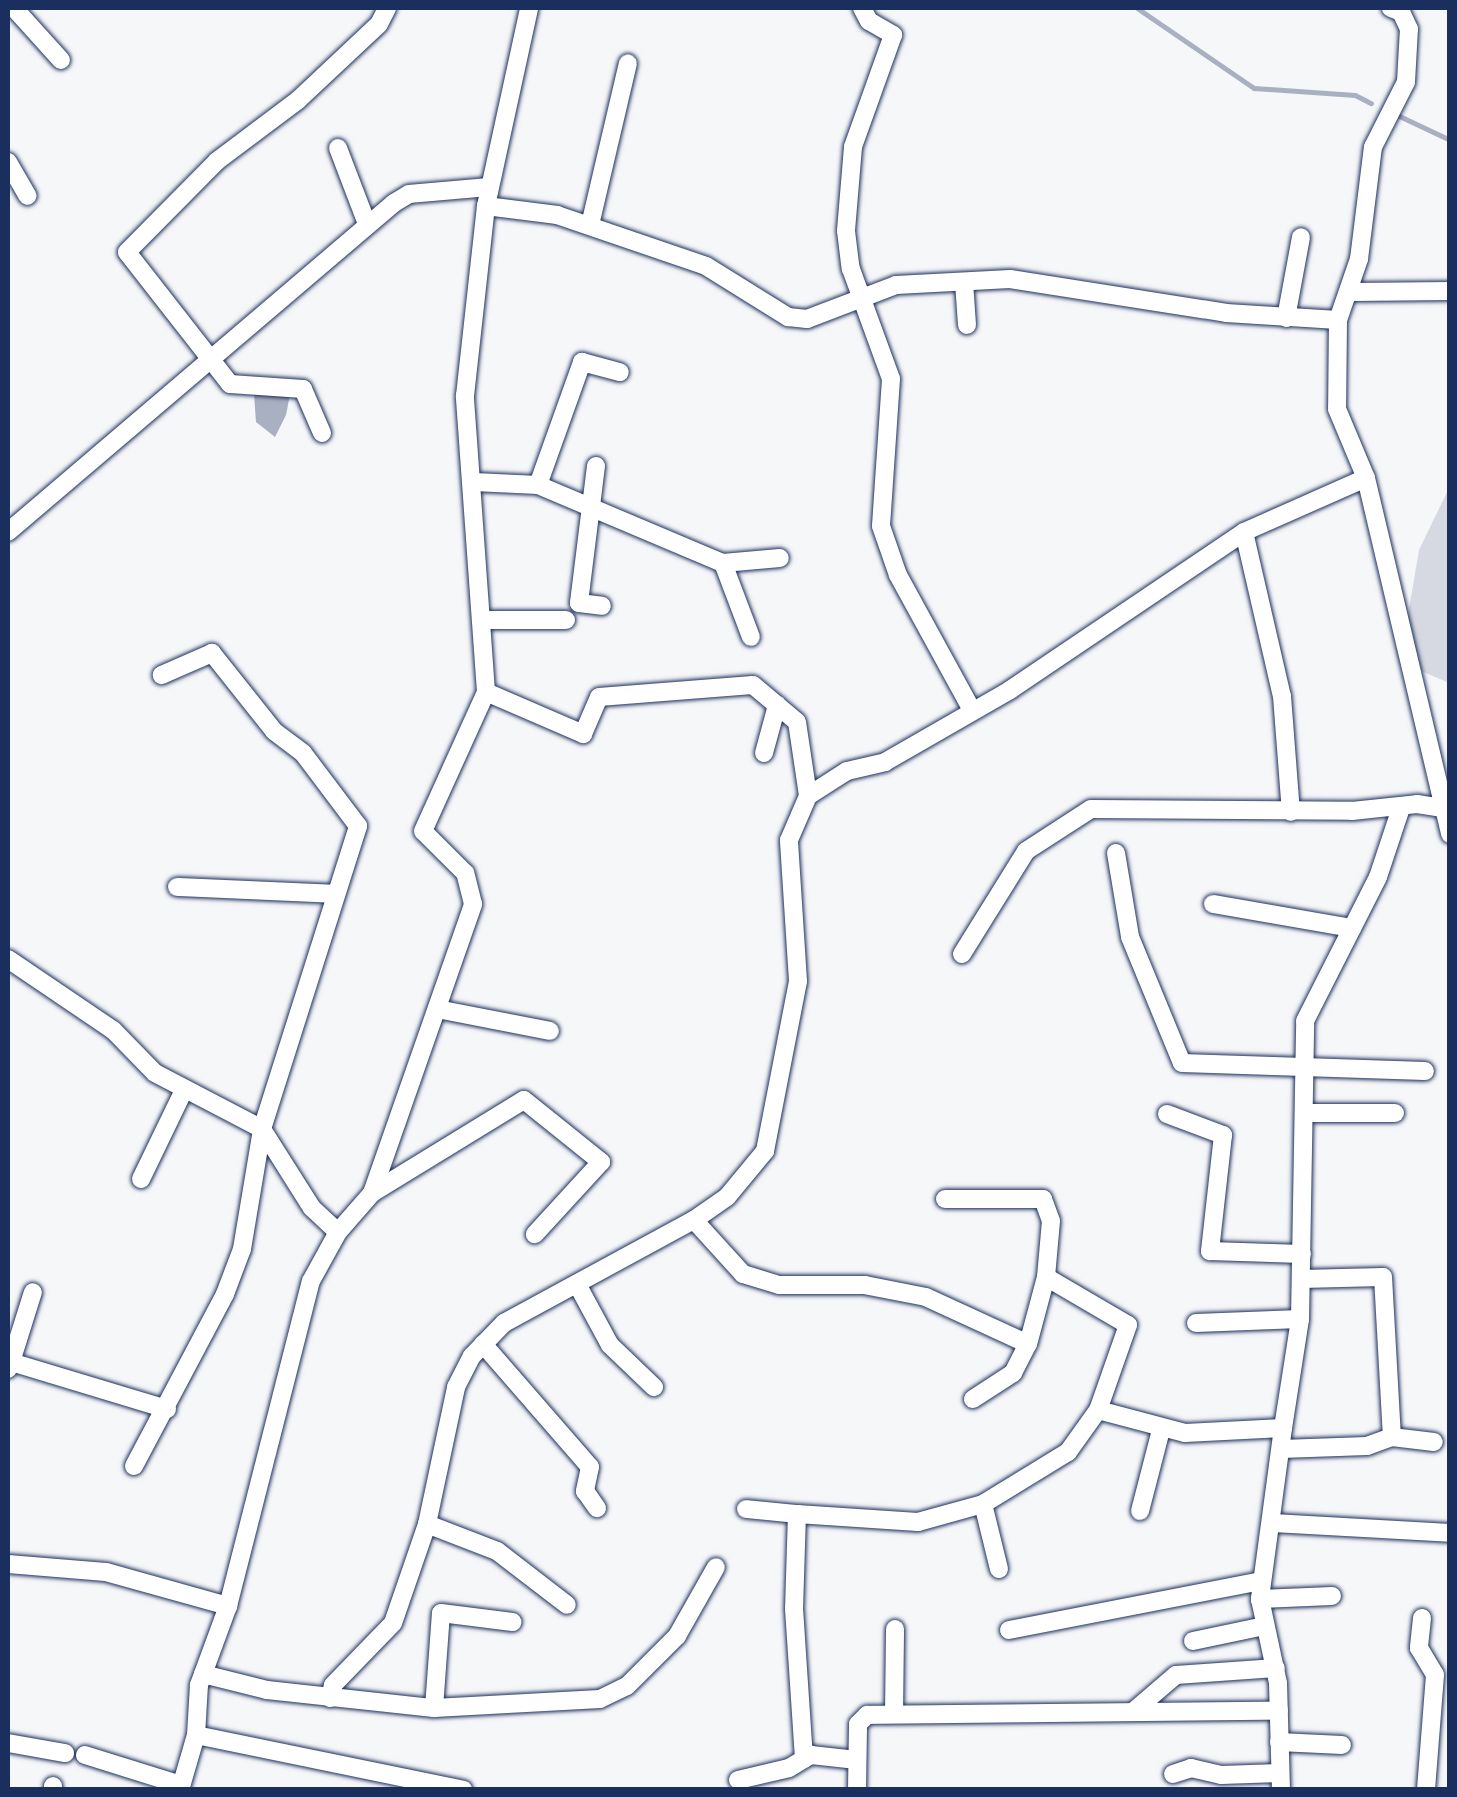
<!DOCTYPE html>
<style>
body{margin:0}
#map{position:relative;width:1457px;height:1797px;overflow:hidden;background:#f6f7f9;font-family:"Architects Daughter",sans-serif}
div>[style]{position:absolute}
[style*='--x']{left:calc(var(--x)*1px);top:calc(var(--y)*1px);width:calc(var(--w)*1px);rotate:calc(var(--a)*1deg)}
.green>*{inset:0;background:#d6d9e2}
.water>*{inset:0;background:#a9b0c1}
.stream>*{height:5px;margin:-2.5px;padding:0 2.5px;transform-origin:2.5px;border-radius:2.5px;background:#a9b0c1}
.roads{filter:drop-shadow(0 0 2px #1b2f5e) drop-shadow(0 0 2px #1b2f5e)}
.minor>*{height:18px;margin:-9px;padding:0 9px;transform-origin:9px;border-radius:9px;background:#fff}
span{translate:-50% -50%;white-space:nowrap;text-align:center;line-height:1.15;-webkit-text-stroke:8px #fff;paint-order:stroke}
.frame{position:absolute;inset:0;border:10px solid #1b2f5e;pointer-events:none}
</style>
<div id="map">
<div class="green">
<i style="clip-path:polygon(1449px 488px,1449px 682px,1447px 682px,1400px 662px,1419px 550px)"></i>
</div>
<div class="water">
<i style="clip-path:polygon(292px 384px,286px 415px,275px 437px,256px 422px,254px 394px)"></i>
</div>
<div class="stream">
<i style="--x:1137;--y:8;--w:142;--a:34.4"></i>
<i style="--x:1254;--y:88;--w:101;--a:4"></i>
<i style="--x:1355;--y:95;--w:18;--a:27"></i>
<i style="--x:1395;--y:114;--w:61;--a:25.3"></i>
</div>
<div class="roads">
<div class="minor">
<i style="--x:14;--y:8;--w:70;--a:47.9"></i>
<i style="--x:862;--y:8;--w:15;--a:62"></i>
<i style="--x:869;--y:21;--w:28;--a:30"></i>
<i style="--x:893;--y:35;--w:119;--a:109.7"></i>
<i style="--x:853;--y:147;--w:84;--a:94.8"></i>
<i style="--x:846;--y:231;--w:38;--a:83"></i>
<i style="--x:851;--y:269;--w:117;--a:70"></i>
<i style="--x:891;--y:379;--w:147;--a:93.9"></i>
<i style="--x:881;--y:526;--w:52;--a:70.9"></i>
<i style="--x:898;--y:575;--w:154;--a:61.3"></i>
<i style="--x:338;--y:148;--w:81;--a:69.1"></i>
<i style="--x:8;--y:162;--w:39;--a:60"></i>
<i style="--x:486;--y:206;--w:72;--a:7.2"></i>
<i style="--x:557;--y:215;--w:157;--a:18.9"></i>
<i style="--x:706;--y:266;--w:97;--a:31.9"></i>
<i style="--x:788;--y:317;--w:19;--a:6"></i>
<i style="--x:807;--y:319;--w:95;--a:-20.9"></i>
<i style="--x:896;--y:285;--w:114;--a:-3"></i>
<i style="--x:1010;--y:279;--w:219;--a:8.9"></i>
<i style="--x:1226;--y:313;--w:112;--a:3.6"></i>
<i style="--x:1338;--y:320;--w:65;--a:-71"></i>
<i style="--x:1359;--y:259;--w:113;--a:-82.9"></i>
<i style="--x:1373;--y:147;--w:73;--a:-63.1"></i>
<i style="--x:1406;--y:82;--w:53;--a:-86.8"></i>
<i style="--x:1409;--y:29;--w:19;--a:-115"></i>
<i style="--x:1401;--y:12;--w:11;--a:-158"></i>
<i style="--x:590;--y:225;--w:166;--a:-76.8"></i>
<i style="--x:964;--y:282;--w:43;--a:86"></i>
<i style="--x:1351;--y:292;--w:99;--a:-0.6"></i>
<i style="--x:1286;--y:318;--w:82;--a:-79.5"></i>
<i style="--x:1338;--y:320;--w:89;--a:90.6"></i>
<i style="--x:1337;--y:409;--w:75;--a:67.2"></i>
<i style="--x:1366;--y:478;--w:366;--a:76.7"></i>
<i style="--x:322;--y:433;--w:48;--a:-113.4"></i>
<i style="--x:303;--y:389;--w:73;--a:-176.1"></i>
<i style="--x:230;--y:384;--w:167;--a:-128"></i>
<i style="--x:127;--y:252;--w:128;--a:-45.3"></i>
<i style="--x:217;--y:161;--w:100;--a:-36.9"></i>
<i style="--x:297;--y:101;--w:112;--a:-43.2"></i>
<i style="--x:379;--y:24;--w:18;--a:-63"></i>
<i style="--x:596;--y:466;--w:138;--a:97.1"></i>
<i style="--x:579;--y:603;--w:23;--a:7"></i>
<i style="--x:474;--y:482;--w:64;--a:2.7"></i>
<i style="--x:538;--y:485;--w:201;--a:22.9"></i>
<i style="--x:723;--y:563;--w:57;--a:-5"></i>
<i style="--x:538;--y:485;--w:131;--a:-70.3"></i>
<i style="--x:582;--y:362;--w:39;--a:15"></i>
<i style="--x:8;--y:532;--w:507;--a:-40.44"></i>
<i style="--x:394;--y:203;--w:17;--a:-31"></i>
<i style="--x:409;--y:194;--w:80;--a:-5"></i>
<i style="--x:1244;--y:532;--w:168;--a:77"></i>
<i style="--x:1282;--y:696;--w:116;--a:85.6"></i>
<i style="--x:723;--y:563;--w:79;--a:69.3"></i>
<i style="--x:482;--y:620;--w:84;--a:0"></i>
<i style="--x:486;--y:692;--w:106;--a:23.4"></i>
<i style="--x:583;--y:734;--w:40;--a:-66.6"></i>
<i style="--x:599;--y:697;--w:154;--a:-4.5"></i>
<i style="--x:753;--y:685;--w:57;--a:40.1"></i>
<i style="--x:797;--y:722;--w:75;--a:81.5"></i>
<i style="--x:764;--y:753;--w:50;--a:-74.8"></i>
<i style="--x:1116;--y:853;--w:85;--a:80.5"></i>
<i style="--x:1130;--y:937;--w:136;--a:67.6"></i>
<i style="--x:1182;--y:1063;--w:243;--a:1.9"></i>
<i style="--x:177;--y:887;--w:158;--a:2.5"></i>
<i style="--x:1213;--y:904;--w:141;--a:9.8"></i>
<i style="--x:962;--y:954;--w:121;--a:-58.1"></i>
<i style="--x:1026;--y:851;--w:77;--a:-32.9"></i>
<i style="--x:1091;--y:809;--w:261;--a:0.4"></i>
<i style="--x:1352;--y:811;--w:65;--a:-6.1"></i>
<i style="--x:1417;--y:804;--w:33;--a:9"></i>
<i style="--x:8;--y:959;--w:127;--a:34.1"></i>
<i style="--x:113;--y:1030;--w:60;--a:45.7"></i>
<i style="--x:155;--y:1073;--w:121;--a:27.6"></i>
<i style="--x:262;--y:1129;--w:93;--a:57.7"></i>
<i style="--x:312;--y:1208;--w:35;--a:43"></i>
<i style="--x:437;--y:1009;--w:115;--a:11"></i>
<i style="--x:1305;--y:1113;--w:90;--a:0"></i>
<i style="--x:1167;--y:1114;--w:60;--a:20.6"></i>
<i style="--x:1223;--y:1135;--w:117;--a:96.4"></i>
<i style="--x:1210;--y:1251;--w:92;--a:1.9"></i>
<i style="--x:141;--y:1179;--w:97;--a:-64.2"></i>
<i style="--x:372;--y:1193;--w:178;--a:-31.5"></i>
<i style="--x:524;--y:1100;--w:99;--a:38.8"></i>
<i style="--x:601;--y:1162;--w:98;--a:132.5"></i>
<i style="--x:945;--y:1199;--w:98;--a:0"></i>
<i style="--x:1043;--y:1199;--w:23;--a:70"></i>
<i style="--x:1051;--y:1221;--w:56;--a:95.1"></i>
<i style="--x:1046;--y:1277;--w:95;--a:30.3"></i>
<i style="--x:1128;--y:1325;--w:90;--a:109.4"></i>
<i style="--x:1046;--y:1277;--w:69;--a:105"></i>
<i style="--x:1028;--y:1344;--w:112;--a:-155.3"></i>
<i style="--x:926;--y:1297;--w:62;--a:-168.9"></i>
<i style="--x:865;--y:1285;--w:86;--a:180"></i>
<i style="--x:779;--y:1285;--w:38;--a:-163"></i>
<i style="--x:743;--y:1274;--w:73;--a:-132.2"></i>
<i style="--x:694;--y:1220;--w:40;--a:-34.9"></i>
<i style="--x:727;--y:1197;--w:60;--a:-50.4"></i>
<i style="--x:765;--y:1151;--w:173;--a:-79"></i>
<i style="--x:798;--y:981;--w:141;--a:-93.7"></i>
<i style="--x:789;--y:840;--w:48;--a:-66.6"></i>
<i style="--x:808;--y:796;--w:46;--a:-32.7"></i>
<i style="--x:847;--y:771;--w:39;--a:-13"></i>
<i style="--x:885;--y:762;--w:144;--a:-29.9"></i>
<i style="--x:1010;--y:690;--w:282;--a:-34"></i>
<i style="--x:1244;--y:532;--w:133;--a:-23.9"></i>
<i style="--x:1301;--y:1279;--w:82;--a:-1.4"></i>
<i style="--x:1383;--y:1277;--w:160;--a:86.8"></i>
<i style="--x:577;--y:1284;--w:69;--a:61.6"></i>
<i style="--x:610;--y:1345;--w:61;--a:43.7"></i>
<i style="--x:1196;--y:1323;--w:104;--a:-2.2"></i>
<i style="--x:483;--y:1344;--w:163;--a:49"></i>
<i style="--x:590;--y:1467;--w:25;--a:102"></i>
<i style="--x:585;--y:1491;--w:21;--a:55"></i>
<i style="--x:11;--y:1362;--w:73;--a:-72.6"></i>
<i style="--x:8;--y:1369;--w:8;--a:-67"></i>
<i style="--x:11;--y:1362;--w:163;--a:16.8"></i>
<i style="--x:973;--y:1399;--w:48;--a:-33"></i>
<i style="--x:1013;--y:1373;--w:33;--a:-63"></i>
<i style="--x:1283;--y:1428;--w:110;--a:-81.1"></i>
<i style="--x:1300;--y:1319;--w:298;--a:-89"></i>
<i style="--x:1305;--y:1021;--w:161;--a:-63.1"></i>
<i style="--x:1378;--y:877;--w:73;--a:-71.6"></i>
<i style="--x:1281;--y:1449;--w:86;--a:-2"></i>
<i style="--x:1367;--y:1446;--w:27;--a:-20"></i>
<i style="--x:1392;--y:1437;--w:42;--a:6.8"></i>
<i style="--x:134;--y:1466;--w:195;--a:-62.1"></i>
<i style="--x:225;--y:1294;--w:48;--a:-69.3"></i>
<i style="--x:242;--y:1249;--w:122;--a:-80.5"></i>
<i style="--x:262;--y:1129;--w:318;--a:-72.4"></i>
<i style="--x:358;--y:826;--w:91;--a:-127"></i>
<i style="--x:303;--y:753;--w:36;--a:-143"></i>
<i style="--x:274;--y:731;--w:100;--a:-128.5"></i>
<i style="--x:212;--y:653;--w:55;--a:156.3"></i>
<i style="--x:746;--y:1509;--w:51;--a:5.6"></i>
<i style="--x:1140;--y:1511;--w:84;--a:-75.5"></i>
<i style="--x:1273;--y:1523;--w:177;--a:3.2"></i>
<i style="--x:427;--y:1524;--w:75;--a:21.1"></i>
<i style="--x:497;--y:1551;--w:88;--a:37.6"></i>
<i style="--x:8;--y:1564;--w:98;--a:4.7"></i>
<i style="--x:106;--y:1572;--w:127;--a:15.6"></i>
<i style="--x:999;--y:1569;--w:67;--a:-103.8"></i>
<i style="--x:983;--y:1504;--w:100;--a:-31.5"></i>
<i style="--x:1068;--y:1452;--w:52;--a:-54.5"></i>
<i style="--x:1098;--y:1410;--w:90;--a:14.8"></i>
<i style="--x:1185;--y:1433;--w:98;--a:-2.9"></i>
<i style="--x:1283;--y:1428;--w:173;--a:97.7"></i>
<i style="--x:1260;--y:1599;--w:86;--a:77.9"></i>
<i style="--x:1278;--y:1683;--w:107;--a:88.4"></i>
<i style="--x:1260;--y:1599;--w:72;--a:-2.4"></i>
<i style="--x:1422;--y:1618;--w:30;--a:96"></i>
<i style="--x:1419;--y:1648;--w:31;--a:59"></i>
<i style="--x:1435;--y:1675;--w:115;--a:94.5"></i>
<i style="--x:1009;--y:1630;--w:257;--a:-11"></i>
<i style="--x:1193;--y:1641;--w:73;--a:-11.9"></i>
<i style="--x:203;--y:1674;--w:66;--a:14"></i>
<i style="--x:267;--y:1690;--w:168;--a:6.2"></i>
<i style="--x:434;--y:1708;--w:95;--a:-85.8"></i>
<i style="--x:441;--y:1613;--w:72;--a:7.2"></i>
<i style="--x:330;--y:1698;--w:13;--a:-77"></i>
<i style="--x:333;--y:1685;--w:86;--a:-45.9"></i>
<i style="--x:393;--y:1623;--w:105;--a:-71"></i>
<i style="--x:427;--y:1524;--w:140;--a:-78"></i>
<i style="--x:456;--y:1387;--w:35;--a:-63"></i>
<i style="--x:472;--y:1356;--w:46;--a:-45.9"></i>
<i style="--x:504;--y:1323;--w:216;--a:-28.5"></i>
<i style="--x:434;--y:1708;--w:166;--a:-3.1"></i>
<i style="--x:600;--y:1699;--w:30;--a:-26"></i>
<i style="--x:627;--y:1686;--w:71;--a:-45"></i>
<i style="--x:677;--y:1636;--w:79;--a:-60.5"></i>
<i style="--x:1135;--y:1710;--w:54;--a:-40.5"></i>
<i style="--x:1176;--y:1675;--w:100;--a:-4"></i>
<i style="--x:894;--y:1714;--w:85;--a:-89.3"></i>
<i style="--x:196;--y:1735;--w:273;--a:11.6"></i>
<i style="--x:1279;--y:1742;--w:63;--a:2.7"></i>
<i style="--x:8;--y:1743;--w:58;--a:10"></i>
<i style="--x:85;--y:1755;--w:101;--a:17.4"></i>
<i style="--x:804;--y:1759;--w:150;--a:-93.8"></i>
<i style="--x:794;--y:1609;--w:95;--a:-88.2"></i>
<i style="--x:797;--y:1514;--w:121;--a:3.8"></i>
<i style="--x:918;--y:1522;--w:67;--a:-15.5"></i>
<i style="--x:1173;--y:1774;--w:19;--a:-18"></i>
<i style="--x:1191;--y:1768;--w:31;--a:13"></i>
<i style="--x:1221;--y:1775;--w:59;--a:-1.9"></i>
<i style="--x:738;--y:1780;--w:52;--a:-13.2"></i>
<i style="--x:789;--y:1768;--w:26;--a:-31"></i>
<i style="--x:811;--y:1755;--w:46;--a:6.2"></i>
<i style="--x:53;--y:1790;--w:4;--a:-90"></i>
<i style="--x:180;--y:1790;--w:57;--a:-73.8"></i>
<i style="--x:196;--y:1735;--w:50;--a:-86.6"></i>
<i style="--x:199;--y:1685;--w:84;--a:-69.8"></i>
<i style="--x:228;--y:1606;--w:335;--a:-75.7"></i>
<i style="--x:311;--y:1281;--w:56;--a:-61.1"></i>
<i style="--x:338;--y:1232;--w:52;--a:-48.9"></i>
<i style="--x:372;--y:1193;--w:306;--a:-70.7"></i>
<i style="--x:473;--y:904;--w:32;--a:-104"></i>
<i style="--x:465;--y:873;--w:59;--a:-135"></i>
<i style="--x:423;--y:831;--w:153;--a:-65.6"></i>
<i style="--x:486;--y:692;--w:297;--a:-94.1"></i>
<i style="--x:465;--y:396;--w:191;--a:-83.7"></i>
<i style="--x:486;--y:206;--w:203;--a:-77.7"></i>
<i style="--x:857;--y:1790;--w:66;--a:-89.1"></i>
<i style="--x:858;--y:1724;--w:13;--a:-45"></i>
<i style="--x:867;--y:1715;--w:412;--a:-0.6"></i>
</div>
</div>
<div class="frame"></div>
</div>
